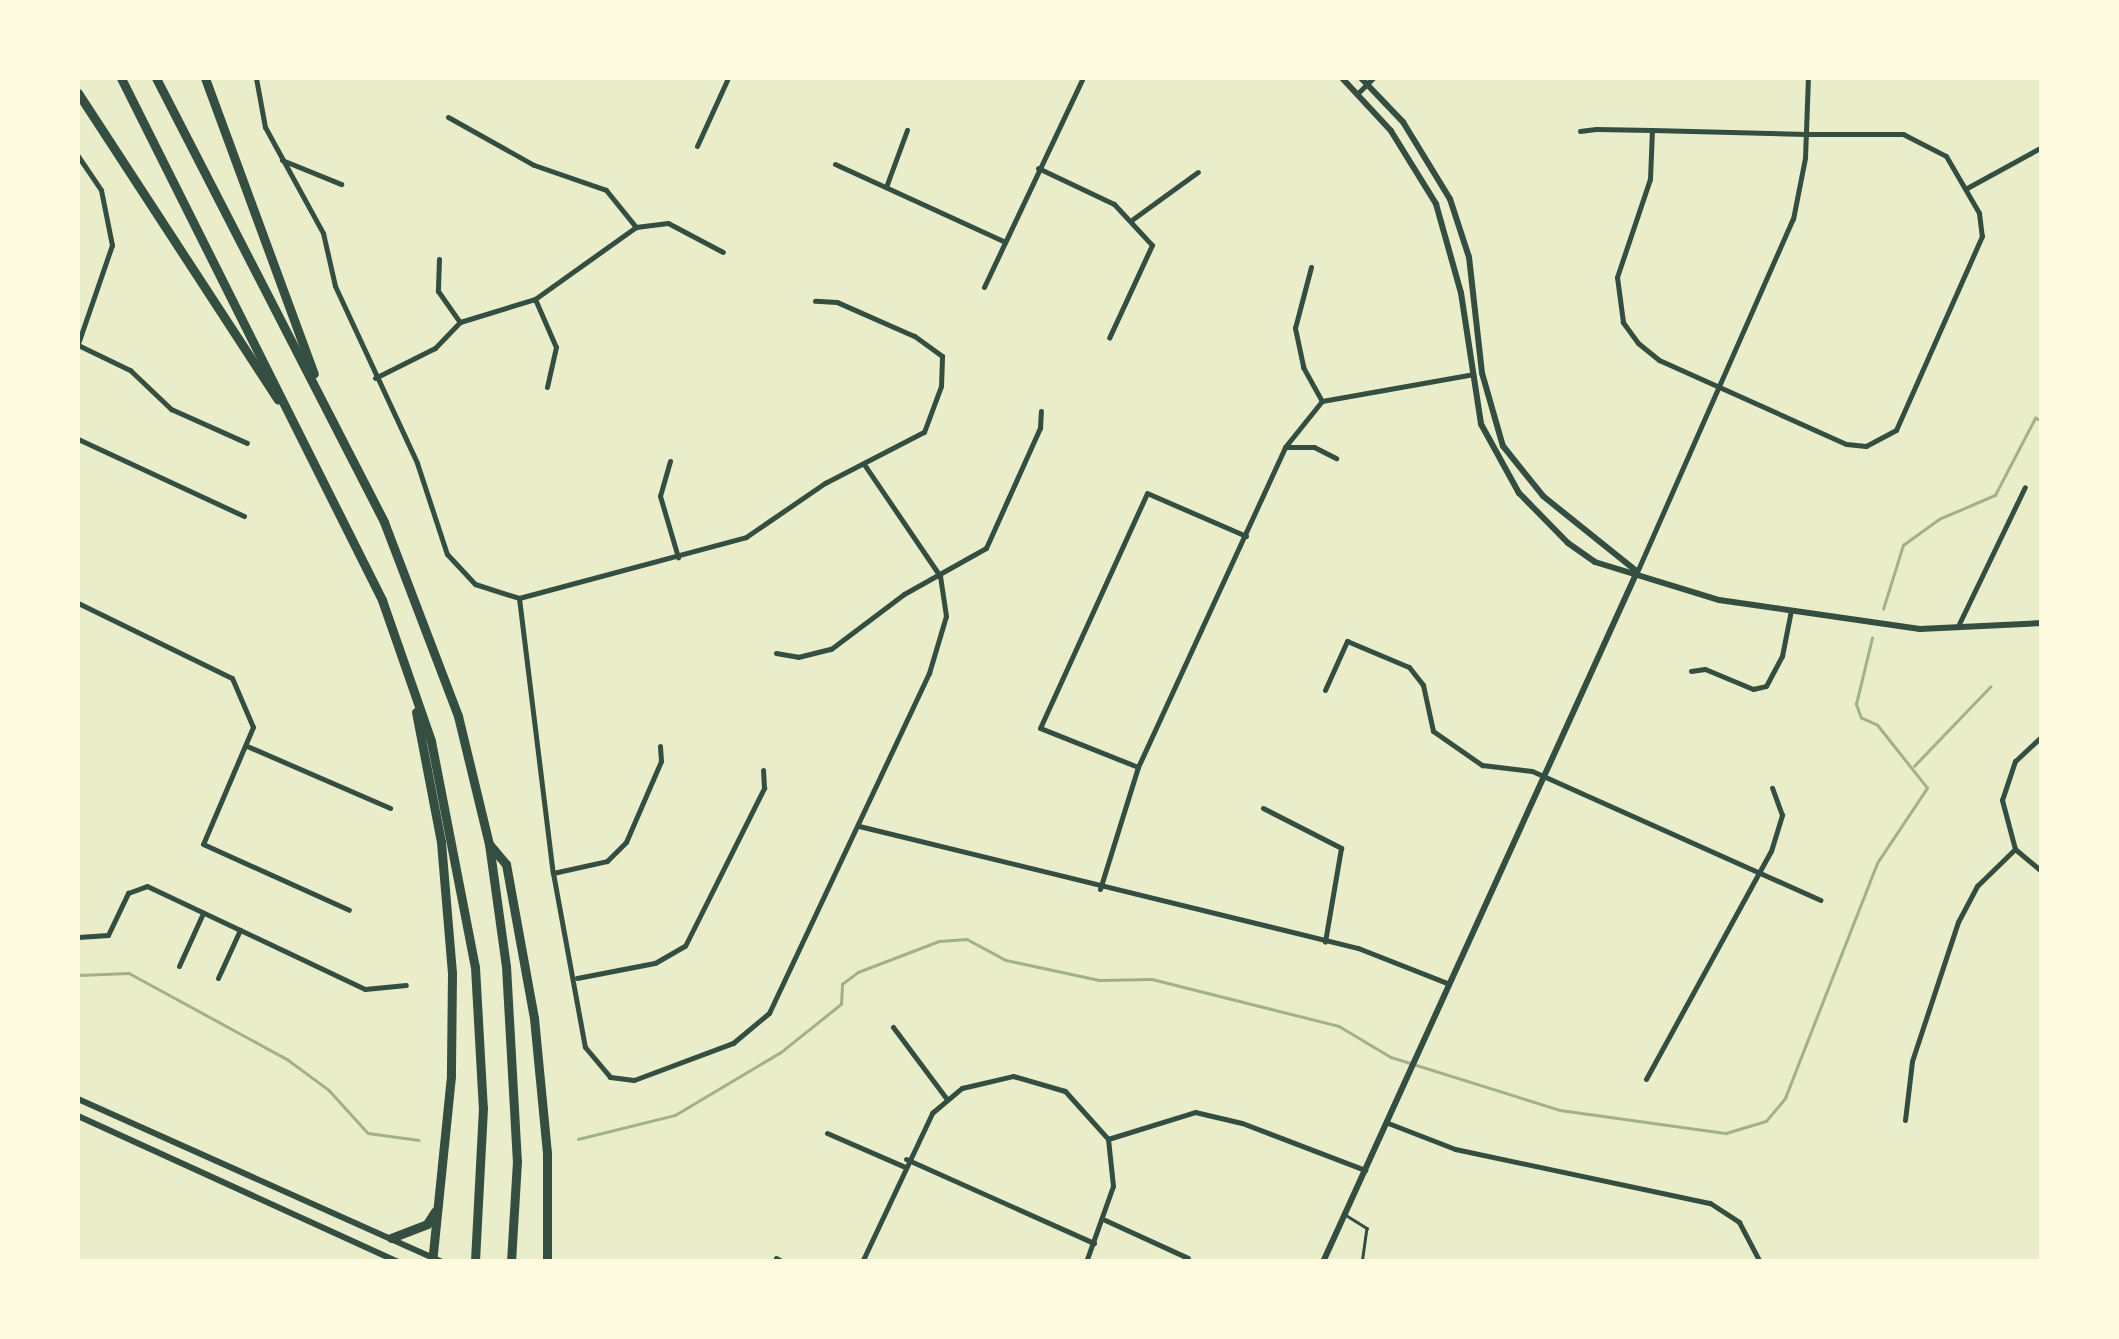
<!DOCTYPE html>
<style>
body{margin:0}
#map{position:relative;width:2119px;height:1339px;overflow:hidden;background:#e9edc9;font-family:"Alegreya Sans",sans-serif}
div>[style]{position:absolute}
[style*='--x']{left:calc(var(--x)*1px);top:calc(var(--y)*1px);width:calc(var(--w)*1px);rotate:calc(var(--a)*1deg)}
.stream>*{height:2.5px;margin:-1.25px;padding:0 1.25px;transform-origin:1.25px;border-radius:1.25px;background:#a3b18a}
.service>*{height:2.5px;margin:-1.25px;padding:0 1.25px;transform-origin:1.25px;border-radius:1.25px;background:#344e41}
.minor>*{height:5px;margin:-2.5px;padding:0 2.5px;transform-origin:2.5px;border-radius:2.5px;background:#344e41}
.tertiary>*{height:6px;margin:-3px;padding:0 3px;transform-origin:3px;border-radius:3px;background:#344e41}
.motorway>*{height:9px;margin:-4.5px;padding:0 4.5px;transform-origin:4.5px;border-radius:4.5px;background:#344e41}
span{translate:-50% -50%;white-space:nowrap;text-align:center;line-height:1.15;-webkit-text-stroke:10px #fefae0;paint-order:stroke}
.frame{position:absolute;inset:0;border:80px solid #fefae0;pointer-events:none}
</style>
<div id="map">
<div class="stream">
<i style="--x:1883;--y:609;--w:67;--a:-72.6"></i>
<i style="--x:1903;--y:545;--w:44;--a:-35.8"></i>
<i style="--x:1939;--y:519;--w:61;--a:-23.2"></i>
<i style="--x:1995;--y:495;--w:87;--a:-62.5"></i>
<i style="--x:2035;--y:418;--w:7;--a:16"></i>
<i style="--x:1914;--y:766;--w:110;--a:-46.1"></i>
<i style="--x:78;--y:975;--w:51;--a:-2.2"></i>
<i style="--x:129;--y:973;--w:180;--a:28.6"></i>
<i style="--x:287;--y:1059;--w:52;--a:36.4"></i>
<i style="--x:329;--y:1090;--w:58;--a:47.8"></i>
<i style="--x:368;--y:1133;--w:51;--a:7.8"></i>
<i style="--x:578;--y:1139;--w:100;--a:-13.9"></i>
<i style="--x:675;--y:1115;--w:123;--a:-30.7"></i>
<i style="--x:781;--y:1052;--w:77;--a:-38.7"></i>
<i style="--x:841;--y:1004;--w:20;--a:-87"></i>
<i style="--x:842;--y:984;--w:20;--a:-37"></i>
<i style="--x:858;--y:972;--w:87;--a:-20.9"></i>
<i style="--x:939;--y:941;--w:28;--a:-4"></i>
<i style="--x:967;--y:939;--w:44;--a:28.3"></i>
<i style="--x:1006;--y:960;--w:95;--a:12.1"></i>
<i style="--x:1099;--y:980;--w:53;--a:-1.1"></i>
<i style="--x:1152;--y:979;--w:193;--a:14.1"></i>
<i style="--x:1339;--y:1026;--w:61;--a:30.8"></i>
<i style="--x:1391;--y:1057;--w:177;--a:17.4"></i>
<i style="--x:1560;--y:1110;--w:168;--a:7.9"></i>
<i style="--x:1726;--y:1133;--w:42;--a:-16.7"></i>
<i style="--x:1766;--y:1121;--w:30;--a:-50"></i>
<i style="--x:1785;--y:1098;--w:252;--a:-68.6"></i>
<i style="--x:1877;--y:863;--w:90;--a:-56.3"></i>
<i style="--x:1927;--y:788;--w:80;--a:-128.4"></i>
<i style="--x:1877;--y:725;--w:17;--a:-156"></i>
<i style="--x:1861;--y:718;--w:15;--a:-110"></i>
<i style="--x:1856;--y:704;--w:68;--a:-76.4"></i>
</div>
<div class="service">
<i style="--x:1346;--y:1215;--w:25;--a:32"></i>
<i style="--x:1367;--y:1228;--w:34;--a:98"></i>
</div>
<div class="minor">
<i style="--x:256;--y:78;--w:50;--a:79.6"></i>
<i style="--x:265;--y:127;--w:121;--a:61.3"></i>
<i style="--x:323;--y:233;--w:54;--a:77.2"></i>
<i style="--x:335;--y:286;--w:195;--a:65.1"></i>
<i style="--x:417;--y:463;--w:96;--a:71.8"></i>
<i style="--x:447;--y:554;--w:41;--a:47"></i>
<i style="--x:475;--y:584;--w:46;--a:17.7"></i>
<i style="--x:519;--y:598;--w:235;--a:-15"></i>
<i style="--x:746;--y:537;--w:96;--a:-34.4"></i>
<i style="--x:825;--y:483;--w:111;--a:-27.3"></i>
<i style="--x:924;--y:432;--w:49;--a:-69.7"></i>
<i style="--x:941;--y:386;--w:30;--a:-88"></i>
<i style="--x:942;--y:356;--w:34;--a:-144"></i>
<i style="--x:914;--y:336;--w:84;--a:-156.2"></i>
<i style="--x:837;--y:302;--w:22;--a:-177"></i>
<i style="--x:1359;--y:92;--w:20;--a:-45"></i>
<i style="--x:448;--y:117;--w:98;--a:29.2"></i>
<i style="--x:534;--y:165;--w:76;--a:19.1"></i>
<i style="--x:606;--y:190;--w:48;--a:51"></i>
<i style="--x:1580;--y:131;--w:16;--a:-7"></i>
<i style="--x:1596;--y:129;--w:56;--a:1"></i>
<i style="--x:1652;--y:130;--w:154;--a:1.5"></i>
<i style="--x:1806;--y:134;--w:97;--a:0"></i>
<i style="--x:1903;--y:134;--w:48;--a:27.1"></i>
<i style="--x:1946;--y:156;--w:66;--a:59.9"></i>
<i style="--x:1979;--y:213;--w:23;--a:83"></i>
<i style="--x:1982;--y:236;--w:212;--a:113.9"></i>
<i style="--x:1896;--y:430;--w:34;--a:152"></i>
<i style="--x:1866;--y:446;--w:20;--a:-174"></i>
<i style="--x:1846;--y:444;--w:205;--a:-155.8"></i>
<i style="--x:1659;--y:360;--w:27;--a:-141"></i>
<i style="--x:1638;--y:343;--w:26;--a:-126"></i>
<i style="--x:1623;--y:322;--w:45;--a:-97.6"></i>
<i style="--x:1617;--y:277;--w:103;--a:-71.4"></i>
<i style="--x:1650;--y:179;--w:49;--a:-87.7"></i>
<i style="--x:697;--y:146;--w:75;--a:-65.5"></i>
<i style="--x:78;--y:156;--w:41;--a:55.9"></i>
<i style="--x:101;--y:190;--w:56;--a:78.7"></i>
<i style="--x:112;--y:245;--w:105;--a:109"></i>
<i style="--x:282;--y:160;--w:64;--a:22.1"></i>
<i style="--x:835;--y:164;--w:185;--a:24.6"></i>
<i style="--x:1038;--y:168;--w:84;--a:25.3"></i>
<i style="--x:1114;--y:204;--w:56;--a:47.2"></i>
<i style="--x:1152;--y:245;--w:102;--a:114.8"></i>
<i style="--x:886;--y:187;--w:61;--a:-69.8"></i>
<i style="--x:1967;--y:188;--w:85;--a:-28.7"></i>
<i style="--x:1133;--y:219;--w:80;--a:-35.9"></i>
<i style="--x:439;--y:259;--w:32;--a:92"></i>
<i style="--x:438;--y:291;--w:38;--a:55"></i>
<i style="--x:1311;--y:267;--w:63;--a:104.7"></i>
<i style="--x:1295;--y:328;--w:40;--a:78"></i>
<i style="--x:1303;--y:367;--w:39;--a:61"></i>
<i style="--x:984;--y:287;--w:231;--a:-64.7"></i>
<i style="--x:535;--y:299;--w:52;--a:66.4"></i>
<i style="--x:556;--y:347;--w:41;--a:102.7"></i>
<i style="--x:78;--y:345;--w:58;--a:25.7"></i>
<i style="--x:130;--y:370;--w:57;--a:43.6"></i>
<i style="--x:171;--y:409;--w:83;--a:24.1"></i>
<i style="--x:375;--y:378;--w:67;--a:-26.6"></i>
<i style="--x:435;--y:348;--w:36;--a:-46"></i>
<i style="--x:460;--y:322;--w:78;--a:-17"></i>
<i style="--x:535;--y:299;--w:124;--a:-35.5"></i>
<i style="--x:636;--y:227;--w:32;--a:-7"></i>
<i style="--x:668;--y:223;--w:62;--a:27.8"></i>
<i style="--x:78;--y:439;--w:183;--a:24.9"></i>
<i style="--x:1285;--y:447;--w:29;--a:0"></i>
<i style="--x:1314;--y:447;--w:25;--a:27"></i>
<i style="--x:670;--y:461;--w:36;--a:106"></i>
<i style="--x:660;--y:496;--w:64;--a:73.6"></i>
<i style="--x:1637;--y:572;--w:386;--a:-66.2"></i>
<i style="--x:1793;--y:219;--w:62;--a:-78.9"></i>
<i style="--x:1805;--y:158;--w:80;--a:-87.9"></i>
<i style="--x:519;--y:598;--w:277;--a:83"></i>
<i style="--x:553;--y:873;--w:177;--a:79.6"></i>
<i style="--x:585;--y:1047;--w:39;--a:50"></i>
<i style="--x:610;--y:1077;--w:24;--a:7"></i>
<i style="--x:634;--y:1080;--w:106;--a:-20.5"></i>
<i style="--x:733;--y:1043;--w:47;--a:-39.8"></i>
<i style="--x:769;--y:1013;--w:376;--a:-64.8"></i>
<i style="--x:929;--y:673;--w:59;--a:-73.4"></i>
<i style="--x:946;--y:616;--w:40;--a:-98.5"></i>
<i style="--x:940;--y:576;--w:135;--a:-124.2"></i>
<i style="--x:78;--y:603;--w:171;--a:26"></i>
<i style="--x:232;--y:678;--w:53;--a:66.8"></i>
<i style="--x:253;--y:727;--w:127;--a:113.1"></i>
<i style="--x:203;--y:844;--w:160;--a:24.3"></i>
<i style="--x:1958;--y:626;--w:154;--a:-64.3"></i>
<i style="--x:776;--y:653;--w:22;--a:10"></i>
<i style="--x:798;--y:657;--w:34;--a:-14"></i>
<i style="--x:831;--y:649;--w:91;--a:-37"></i>
<i style="--x:904;--y:594;--w:94;--a:-29.3"></i>
<i style="--x:986;--y:548;--w:132;--a:-65.8"></i>
<i style="--x:1040;--y:428;--w:17;--a:-87"></i>
<i style="--x:1691;--y:671;--w:14;--a:-8"></i>
<i style="--x:1705;--y:669;--w:52;--a:22.6"></i>
<i style="--x:1753;--y:689;--w:13;--a:-13"></i>
<i style="--x:1766;--y:686;--w:34;--a:-62"></i>
<i style="--x:1782;--y:656;--w:47;--a:-78.9"></i>
<i style="--x:1325;--y:690;--w:54;--a:-65.8"></i>
<i style="--x:1347;--y:641;--w:67;--a:22.8"></i>
<i style="--x:1409;--y:667;--w:23;--a:52"></i>
<i style="--x:1423;--y:685;--w:47;--a:77.7"></i>
<i style="--x:1433;--y:731;--w:60;--a:34.8"></i>
<i style="--x:1482;--y:765;--w:50;--a:6.8"></i>
<i style="--x:1532;--y:771;--w:316;--a:24.1"></i>
<i style="--x:2042;--y:736;--w:37;--a:137"></i>
<i style="--x:2015;--y:761;--w:41;--a:108.4"></i>
<i style="--x:2002;--y:800;--w:51;--a:75.1"></i>
<i style="--x:2015;--y:849;--w:35;--a:40"></i>
<i style="--x:247;--y:746;--w:156;--a:23.4"></i>
<i style="--x:1138;--y:767;--w:105;--a:-158.3"></i>
<i style="--x:1040;--y:728;--w:258;--a:-65.5"></i>
<i style="--x:1147;--y:493;--w:108;--a:23.5"></i>
<i style="--x:1263;--y:808;--w:88;--a:27.1"></i>
<i style="--x:1341;--y:848;--w:95;--a:99.7"></i>
<i style="--x:859;--y:826;--w:514;--a:13.74"></i>
<i style="--x:1358;--y:948;--w:96;--a:21.5"></i>
<i style="--x:553;--y:873;--w:55;--a:-12.5"></i>
<i style="--x:607;--y:861;--w:27;--a:-45"></i>
<i style="--x:626;--y:842;--w:88;--a:-66.6"></i>
<i style="--x:661;--y:761;--w:15;--a:-94"></i>
<i style="--x:1100;--y:889;--w:128;--a:-72.7"></i>
<i style="--x:1138;--y:767;--w:352;--a:-65.3"></i>
<i style="--x:1285;--y:447;--w:59;--a:-51.2"></i>
<i style="--x:1322;--y:401;--w:153;--a:-10.1"></i>
<i style="--x:78;--y:937;--w:30;--a:-4"></i>
<i style="--x:108;--y:935;--w:47;--a:-64.5"></i>
<i style="--x:128;--y:893;--w:20;--a:-20"></i>
<i style="--x:147;--y:886;--w:241;--a:25.3"></i>
<i style="--x:365;--y:989;--w:41;--a:-5.6"></i>
<i style="--x:179;--y:966;--w:58;--a:-65.6"></i>
<i style="--x:218;--y:978;--w:53;--a:-65.4"></i>
<i style="--x:577;--y:978;--w:79;--a:-10.9"></i>
<i style="--x:655;--y:963;--w:34;--a:-30"></i>
<i style="--x:685;--y:946;--w:177;--a:-63.4"></i>
<i style="--x:764;--y:788;--w:18;--a:-93"></i>
<i style="--x:893;--y:1027;--w:89;--a:53.3"></i>
<i style="--x:1646;--y:1079;--w:260;--a:-61.3"></i>
<i style="--x:1771;--y:851;--w:38;--a:-73"></i>
<i style="--x:1782;--y:815;--w:29;--a:-110"></i>
<i style="--x:1905;--y:1120;--w:59;--a:-83.2"></i>
<i style="--x:1912;--y:1061;--w:146;--a:-71.7"></i>
<i style="--x:1958;--y:922;--w:41;--a:-62.2"></i>
<i style="--x:1977;--y:886;--w:53;--a:-44.2"></i>
<i style="--x:1388;--y:1123;--w:72;--a:21.2"></i>
<i style="--x:1455;--y:1149;--w:261;--a:12"></i>
<i style="--x:1710;--y:1203;--w:35;--a:33"></i>
<i style="--x:1739;--y:1222;--w:45;--a:62.3"></i>
<i style="--x:827;--y:1133;--w:83;--a:23.5"></i>
<i style="--x:1108;--y:1139;--w:91;--a:-17.2"></i>
<i style="--x:1195;--y:1112;--w:48;--a:13.2"></i>
<i style="--x:1242;--y:1123;--w:132;--a:20.9"></i>
<i style="--x:906;--y:1159;--w:206;--a:24.1"></i>
<i style="--x:1105;--y:1220;--w:91;--a:24.6"></i>
<i style="--x:776;--y:1258;--w:8;--a:30"></i>
<i style="--x:862;--y:1262;--w:165;--a:-64.8"></i>
<i style="--x:932;--y:1113;--w:39;--a:-40"></i>
<i style="--x:962;--y:1088;--w:52;--a:-13.2"></i>
<i style="--x:1013;--y:1076;--w:54;--a:16.1"></i>
<i style="--x:1065;--y:1091;--w:64;--a:48.1"></i>
<i style="--x:1108;--y:1139;--w:47;--a:83.9"></i>
<i style="--x:1113;--y:1186;--w:81;--a:109.6"></i>
</div>
<div class="tertiary">
<i style="--x:1342;--y:78;--w:72;--a:47.2"></i>
<i style="--x:1391;--y:131;--w:86;--a:58.3"></i>
<i style="--x:1436;--y:204;--w:92;--a:74.3"></i>
<i style="--x:1461;--y:293;--w:133;--a:81.3"></i>
<i style="--x:1481;--y:424;--w:79;--a:61.2"></i>
<i style="--x:1519;--y:493;--w:70;--a:45.6"></i>
<i style="--x:1568;--y:543;--w:33;--a:35"></i>
<i style="--x:1595;--y:562;--w:130;--a:17"></i>
<i style="--x:1719;--y:600;--w:203;--a:8.2"></i>
<i style="--x:1920;--y:629;--w:122;--a:-2.8"></i>
<i style="--x:1361;--y:78;--w:61;--a:46.3"></i>
<i style="--x:1403;--y:122;--w:90;--a:58.6"></i>
<i style="--x:1450;--y:199;--w:61;--a:71.9"></i>
<i style="--x:1469;--y:257;--w:117;--a:83.6"></i>
<i style="--x:1482;--y:373;--w:76;--a:74"></i>
<i style="--x:1503;--y:446;--w:64;--a:51.3"></i>
<i style="--x:1543;--y:496;--w:118;--a:38.8"></i>
<i style="--x:78;--y:1099;--w:399;--a:24.1"></i>
<i style="--x:78;--y:1116;--w:352;--a:24.5"></i>
<i style="--x:1323;--y:1262;--w:758;--a:-65.53"></i>
</div>
<div class="motorway">
<i style="--x:121;--y:78;--w:584;--a:63.43"></i>
<i style="--x:382;--y:600;--w:149;--a:70.8"></i>
<i style="--x:431;--y:741;--w:230;--a:79"></i>
<i style="--x:475;--y:967;--w:141;--a:86.8"></i>
<i style="--x:483;--y:1108;--w:154;--a:93"></i>
<i style="--x:156;--y:78;--w:499;--a:62.8"></i>
<i style="--x:384;--y:522;--w:208;--a:69.1"></i>
<i style="--x:458;--y:716;--w:132;--a:76.4"></i>
<i style="--x:489;--y:844;--w:123;--a:82.1"></i>
<i style="--x:506;--y:966;--w:195;--a:86.8"></i>
<i style="--x:517;--y:1161;--w:101;--a:93.4"></i>
<i style="--x:205;--y:78;--w:315;--a:69.8"></i>
<i style="--x:78;--y:93;--w:366;--a:56.9"></i>
<i style="--x:416;--y:712;--w:132;--a:79.1"></i>
<i style="--x:441;--y:842;--w:131;--a:85.2"></i>
<i style="--x:452;--y:973;--w:103;--a:90.6"></i>
<i style="--x:451;--y:1076;--w:187;--a:95.8"></i>
<i style="--x:489;--y:844;--w:26;--a:50"></i>
<i style="--x:506;--y:864;--w:157;--a:79.7"></i>
<i style="--x:534;--y:1018;--w:136;--a:84.5"></i>
<i style="--x:547;--y:1153;--w:109;--a:90"></i>
<i style="--x:391;--y:1238;--w:39;--a:-21"></i>
<i style="--x:427;--y:1224;--w:15;--a:-58"></i>
</div>
<div class="frame"></div>
</div>
